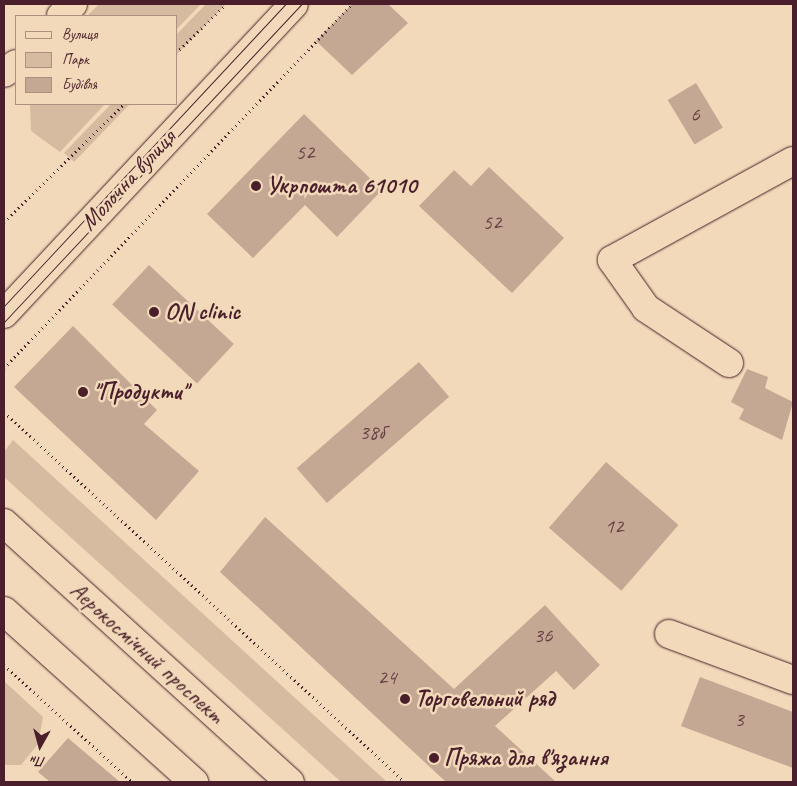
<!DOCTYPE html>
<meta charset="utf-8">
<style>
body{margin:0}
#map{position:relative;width:797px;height:786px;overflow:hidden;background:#f1d9b9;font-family:Caveat,sans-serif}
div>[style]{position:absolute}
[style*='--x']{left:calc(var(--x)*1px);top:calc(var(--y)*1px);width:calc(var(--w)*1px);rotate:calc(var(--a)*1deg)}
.green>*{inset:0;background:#d6bba1}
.building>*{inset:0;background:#c5a894;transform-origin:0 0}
.path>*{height:3px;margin-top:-1.5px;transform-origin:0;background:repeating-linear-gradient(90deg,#4a1f2b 0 1px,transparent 0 5px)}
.roads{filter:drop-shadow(0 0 1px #4a1f2b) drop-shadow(0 0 1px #4a1f2b)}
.minor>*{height:28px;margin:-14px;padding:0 14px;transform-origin:14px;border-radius:14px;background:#f1d9b9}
.major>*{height:28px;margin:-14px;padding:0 14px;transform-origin:14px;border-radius:14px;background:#f1d9b9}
.tram>*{height:1px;margin:-0.5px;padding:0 0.5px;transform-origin:0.5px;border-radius:0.5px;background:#4a1f2b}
.dots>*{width:14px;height:14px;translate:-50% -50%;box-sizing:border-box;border:2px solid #f1d9b9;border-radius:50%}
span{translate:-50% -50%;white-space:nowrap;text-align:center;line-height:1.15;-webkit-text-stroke:5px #f1d9b9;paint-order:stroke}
.number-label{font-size:21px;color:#694145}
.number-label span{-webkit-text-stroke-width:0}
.street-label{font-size:24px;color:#4a1f2b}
.poi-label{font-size:24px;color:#4a1f2b;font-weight:700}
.left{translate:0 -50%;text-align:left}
.frame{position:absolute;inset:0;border:5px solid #4a1f2b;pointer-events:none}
.legend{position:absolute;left:15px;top:15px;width:162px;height:90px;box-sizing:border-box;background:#f1d9b9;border:1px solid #ae8f80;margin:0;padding:6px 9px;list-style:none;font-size:15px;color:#4a1f2b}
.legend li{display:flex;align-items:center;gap:10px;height:25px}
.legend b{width:25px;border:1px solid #ae8f80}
.north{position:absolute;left:15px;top:721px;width:50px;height:50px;-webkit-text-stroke:4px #f1d9b9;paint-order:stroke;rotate:187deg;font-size:14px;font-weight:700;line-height:20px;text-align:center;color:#4a1f2b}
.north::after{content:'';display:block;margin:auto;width:18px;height:22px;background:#4a1f2b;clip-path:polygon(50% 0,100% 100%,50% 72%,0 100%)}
</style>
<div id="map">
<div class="green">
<i style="clip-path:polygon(99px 4px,201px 4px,176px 30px,176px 16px,87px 16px)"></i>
<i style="clip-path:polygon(206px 4px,226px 4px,176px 55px,176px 35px)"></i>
<i style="clip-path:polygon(30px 104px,105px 104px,60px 152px,31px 131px)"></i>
<i style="clip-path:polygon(111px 104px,130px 104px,74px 162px,64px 153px)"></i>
<i style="clip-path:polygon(13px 440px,387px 782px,341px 782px,4px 477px,4px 452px)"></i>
<i style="clip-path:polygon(4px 681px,43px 717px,38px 744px,21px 765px,4px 765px)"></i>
</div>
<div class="building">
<i style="clip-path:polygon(352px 4px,388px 4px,408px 23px,352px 75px,316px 41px)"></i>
<i style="left:696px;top:83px;width:52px;height:33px;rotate:59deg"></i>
<i style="clip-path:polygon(304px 114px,382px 190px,337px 237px,305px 205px,253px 258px,207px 214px)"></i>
<i style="clip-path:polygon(489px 167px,564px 238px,512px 293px,419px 206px,454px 170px,471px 186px)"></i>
<i style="left:149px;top:265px;width:116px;height:54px;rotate:43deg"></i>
<i style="clip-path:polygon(73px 326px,157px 410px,144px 424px,199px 471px,156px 520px,14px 387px)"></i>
<i style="left:419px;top:362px;width:46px;height:162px;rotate:49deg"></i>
<i style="clip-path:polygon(747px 369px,768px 377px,765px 388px,793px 402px,782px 440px,739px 419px,744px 409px,731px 402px)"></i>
<i style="left:606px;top:462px;width:96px;height:87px;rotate:41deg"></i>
<i style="clip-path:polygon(265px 517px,454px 689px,545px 605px,600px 665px,574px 690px,556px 671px,495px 726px,556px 782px,446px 782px,220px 572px)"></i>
<i style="clip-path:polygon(700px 677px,793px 712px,793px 768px,681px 726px)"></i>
<i style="clip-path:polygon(68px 738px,120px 782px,50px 782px,38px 772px)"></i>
</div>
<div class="path">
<i style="--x:176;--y:53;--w:70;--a:-44.4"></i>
<i style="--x:4;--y:222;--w:168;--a:-44.5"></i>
<i style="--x:4;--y:368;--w:504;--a:-46.29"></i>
<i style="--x:4;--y:412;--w:546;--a:42.7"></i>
<i style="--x:4;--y:665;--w:173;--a:42.4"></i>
</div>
<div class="roads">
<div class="minor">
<i style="--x:61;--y:16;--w:17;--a:-45"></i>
<i style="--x:4;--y:73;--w:15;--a:-37"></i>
<i style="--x:729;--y:363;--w:100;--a:-146.5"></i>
<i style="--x:646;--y:308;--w:59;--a:-125.3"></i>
<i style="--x:612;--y:260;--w:206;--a:-28.7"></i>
<i style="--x:669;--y:634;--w:132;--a:20.4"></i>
</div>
<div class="major">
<i style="--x:4;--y:314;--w:424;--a:-46.9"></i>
<i style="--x:4;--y:523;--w:386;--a:42.2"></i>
<i style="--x:4;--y:611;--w:256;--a:42"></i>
</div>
</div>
<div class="tram">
<i style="--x:4;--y:306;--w:413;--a:-47"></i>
<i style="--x:4;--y:322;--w:436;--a:-46.9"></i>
</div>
<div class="dots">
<i style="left:256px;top:186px;background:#4a1f2b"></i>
<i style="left:154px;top:312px;background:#4a1f2b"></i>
<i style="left:83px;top:392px;background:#4a1f2b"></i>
<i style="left:405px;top:699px;background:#4a1f2b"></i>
<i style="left:434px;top:758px;background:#4a1f2b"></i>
</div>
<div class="number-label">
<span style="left:695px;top:114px">6</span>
<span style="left:305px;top:152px">52</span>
<span style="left:492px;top:222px">52</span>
<span style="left:372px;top:432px">38б</span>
<span style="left:614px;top:526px">12</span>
<span style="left:543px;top:635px">36</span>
<span style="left:387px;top:677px">24</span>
<span style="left:739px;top:719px">3</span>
</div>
<div class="street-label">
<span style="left:128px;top:180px;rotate:-47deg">Молочна вулиця</span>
<span style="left:147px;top:653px;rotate:42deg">Аерокосмічний проспект</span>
</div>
<div class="poi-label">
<span class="left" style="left:266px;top:186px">Укрпошта 61010</span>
<span class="left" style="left:165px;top:312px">ON clinic</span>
<span class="left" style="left:93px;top:392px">"Продукти"</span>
<span class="left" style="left:415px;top:699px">Торговельний ряд</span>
<span class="left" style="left:444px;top:758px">Пряжа для в'язання</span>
</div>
<div class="frame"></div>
<ul class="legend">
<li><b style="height:6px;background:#f1d9b9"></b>Вулиця</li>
<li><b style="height:14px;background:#d6bba1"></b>Парк</li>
<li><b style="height:14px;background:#c5a894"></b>Будівля</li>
</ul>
<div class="north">Пн</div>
</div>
